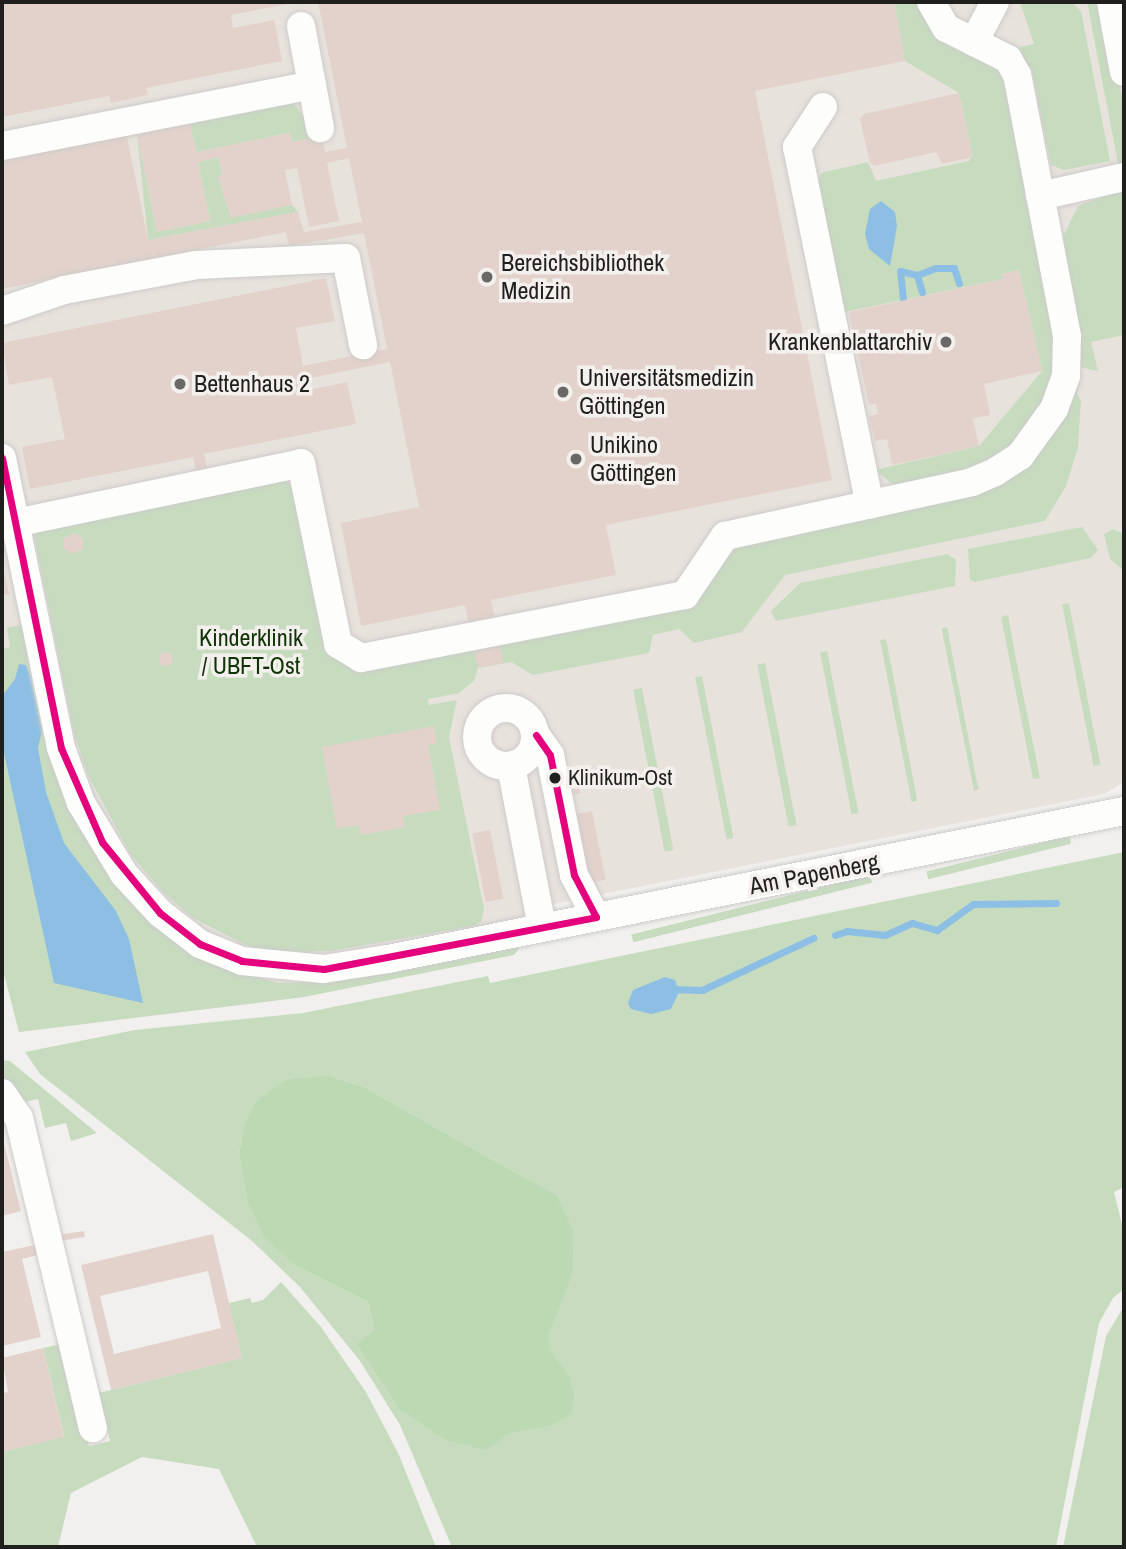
<!DOCTYPE html>
<meta charset="utf-8">
<style>
body{margin:0}
#map{position:relative;width:1126px;height:1549px;overflow:hidden;background:#f2f0ee;font-family:"Archivo Narrow",sans-serif}
div>[style]{position:absolute}
[style*='--x']{left:calc(var(--x)*1px);top:calc(var(--y)*1px);width:calc(var(--w)*1px);rotate:calc(var(--a)*1deg)}
.built>*{inset:0;background:#e8e2dd}
.green>*{inset:0;background:#c7dcbf;transform-origin:0 0}
.forest>*{inset:0;background:#bcd9b3}
.water>*{inset:0;background:#8dbfe4}
.stream>*{height:7px;margin:-3.5px;padding:0 3.5px;transform-origin:3.5px;border-radius:3.5px;background:#8dbfe4}
.building>*{inset:0;background:#e3d2cb;transform-origin:0 0}
.round{border-radius:50%}
.roads{filter:drop-shadow(0 0 2px #cccbca) drop-shadow(0 0 2px #cccbca)}
.minor>*{height:28px;margin:-14px;padding:0 14px;transform-origin:14px;border-radius:14px;background:#fdfdfc}
.minor>.ring{margin:-14px;padding:0;box-sizing:content-box;background:none;border:28px solid #fdfdfc;border-radius:50%}
.bus-1>*{height:7px;margin:-3.5px;padding:0 3.5px;transform-origin:3.5px;border-radius:3.5px;background:#e5007d}
.dots>*{width:19px;height:19px;translate:-50% -50%;box-sizing:border-box;border:4px solid #f3f0ed;border-radius:50%}
span{translate:-50% -50%;white-space:nowrap;text-align:center;line-height:1.15;-webkit-text-stroke:7px #f3f0ed;paint-order:stroke}
.bus-label{font-size:22px;color:#1f1f1d}
.left{translate:0 -50%;text-align:left}
.poi-label{font-size:24px;color:#1f1f1d}
.right{translate:-100% -50%;text-align:right}
.park-label{font-size:24px;color:#103406}
.street-label{font-size:24px;color:#1f1f1d}
.frame{position:absolute;inset:0;border:4px solid #1f1f1d;pointer-events:none}
</style>
<div id="map">
<div class="built">
<i style="clip-path:polygon(2px 2px,1124px 2px,1124px 782px,1104px 794px,553px 904px,514px 955px,304px 997px,19px 1032px,2px 966px)"></i>
</div>
<div class="green">
<i style="clip-path:polygon(923px 2px,1002px 69px,1055px 322px,1057px 371px,1041px 416px,994px 463px,896px 487px,875px 470px,979px 446px,1042px 371px,1019px 270px,1002px 274px,1003px 279px,840px 313px,816px 188px,821px 173px,868px 162px,876px 181px,969px 161px,972px 154px,959px 93px,905px 61px,894px 3px)"></i>
<i style="clip-path:polygon(1020px 2px,1072px 2px,1081px 11px,1110px 161px,1064px 170px,1051px 165px,1031px 67px,1024px 69px,1019px 47px,1034px 44px)"></i>
<i style="clip-path:polygon(1087px 2px,1102px 2px,1124px 107px,1124px 167px,1119px 168px)"></i>
<i style="clip-path:polygon(293px 103px,305px 117px,309px 139px,292px 142px,289px 133px,196px 152px,190px 123px)"></i>
<i style="clip-path:polygon(137px 133px,157px 232px,210px 221px,198px 162px,219px 157px,222px 175px,218px 177px,231px 217px,292px 205px,298px 212px,148px 240px)"></i>
<i style="clip-path:polygon(1124px 189px,1124px 335px,1091px 342px,1098px 371px,1079px 367px,1061px 241px,1078px 206px)"></i>
<i style="clip-path:polygon(1074px 387px,1081px 401px,1078px 448px,1066px 486px,1045px 521px,785px 575px,742px 632px,694px 643px,679px 629px,653px 635px,649px 653px,533px 675px,511px 662px,478px 668px,474px 681px,459px 693px,428px 699px,429px 705px,457px 700px,449px 737px,484px 909px,481px 922px,473px 926px,331px 951px,278px 952px,248px 946px,193px 918px,164px 893px,131px 855px,88px 775px,74px 733px,34px 535px,52px 521px,277px 476px,298px 490px,328px 640px,369px 665px,695px 602px,735px 545px,978px 494px)"></i>
<i style="clip-path:polygon(1082px 527px,1098px 550px,1091px 558px,975px 582px,970px 580px,968px 549px)"></i>
<i style="clip-path:polygon(1113px 529px,1124px 534px,1124px 571px,1110px 559px,1104px 534px)"></i>
<i style="clip-path:polygon(948px 554px,956px 560px,955px 586px,776px 621px,771px 611px,800px 583px)"></i>
<i style="left:1069px;top:603px;width:165px;height:7px;rotate:79deg"></i>
<i style="clip-path:polygon(1008px 615px,1015px 654px,1040px 778px,1033px 779px,1004px 632px,1001px 617px)"></i>
<i style="clip-path:polygon(24px 624px,69px 801px,234px 971px,278px 983px,310px 982px,517px 946px,518px 950px,514px 955px,304px 997px,19px 1032px,2px 966px,2px 649px,10px 647px,7px 628px)"></i>
<i style="clip-path:polygon(947px 627px,977px 782px,979px 789px,974px 791px,943px 636px,942px 628px)"></i>
<i style="left:886px;top:639px;width:165px;height:6px;rotate:79deg"></i>
<i style="left:827px;top:651px;width:165px;height:7px;rotate:79deg"></i>
<i style="left:765px;top:663px;width:165px;height:8px;rotate:79deg"></i>
<i style="left:702px;top:676px;width:165px;height:7px;rotate:79deg"></i>
<i style="left:642px;top:688px;width:165px;height:9px;rotate:79deg"></i>
<i style="left:1069px;top:836px;width:8px;height:147px;rotate:76deg"></i>
<i style="clip-path:polygon(evenodd,1124px 852px,1124px 1187px,1114px 1192px,1124px 1233px,1124px 1289px,1113px 1298px,1099px 1323px,1056px 1547px,452px 1547px,400px 1425px,360px 1361px,300px 1287px,252px 1241px,40px 1074px,25px 1052px,135px 1030px,303px 1013px,488px 976px,490px 983px,1124px 852px,329px 1076px,364px 1087px,527px 1179px,502px 1437px,486px 1450px,374px 1330px,368px 1302px,296px 1266px,247px 1200px,239px 1155px,243px 1129px,329px 1076px)"></i>
<i style="left:870px;top:875px;width:8px;height:246px;rotate:76deg"></i>
<i style="clip-path:polygon(2px 1060px,10px 1061px,97px 1133px,71px 1141px,66px 1123px,45px 1128px,38px 1099px,21px 1103px,2px 1078px)"></i>
<i style="clip-path:polygon(281px 1282px,321px 1327px,366px 1392px,399px 1455px,436px 1547px,257px 1547px,219px 1469px,142px 1457px,71px 1493px,58px 1547px,3px 1547px,2px 1452px,64px 1436px,43px 1348px,65px 1343px,89px 1446px,110px 1441px,99px 1393px,241px 1358px,229px 1303px,250px 1298px,252px 1303px,263px 1300px)"></i>
<i style="clip-path:polygon(1124px 1306px,1124px 1547px,1063px 1547px,1106px 1336px)"></i>
</div>
<div class="forest">
<i style="clip-path:polygon(329px 1076px,364px 1087px,557px 1196px,573px 1231px,572px 1274px,548px 1336px,552px 1354px,568px 1374px,574px 1394px,572px 1413px,553px 1425px,510px 1433px,486px 1450px,445px 1440px,400px 1409px,357px 1344px,374px 1330px,368px 1302px,296px 1266px,264px 1237px,247px 1200px,239px 1155px,243px 1129px,256px 1102px,285px 1080px)"></i>
</div>
<div class="water">
<i style="clip-path:polygon(881px 201px,895px 212px,897px 226px,890px 266px,869px 249px,865px 234px,870px 209px)"></i>
<i style="clip-path:polygon(19px 664px,26px 665px,30px 676px,42px 731px,38px 748px,46px 792px,64px 843px,116px 911px,129px 939px,143px 1003px,54px 983px,2px 744px,2px 696px,15px 679px)"></i>
<i style="clip-path:polygon(665px 977px,675px 980px,679px 992px,671px 1009px,651px 1014px,631px 1009px,628px 1003px,633px 990px)"></i>
</div>
<div class="stream">
<i style="--x:917;--y:275;--w:18;--a:74"></i>
<i style="--x:903;--y:299;--w:28;--a:-96"></i>
<i style="--x:900;--y:271;--w:17;--a:13"></i>
<i style="--x:917;--y:275;--w:19;--a:-21"></i>
<i style="--x:935;--y:268;--w:19;--a:0"></i>
<i style="--x:954;--y:268;--w:16;--a:72"></i>
<i style="--x:835;--y:935;--w:13;--a:-18"></i>
<i style="--x:847;--y:931;--w:38;--a:6"></i>
<i style="--x:885;--y:935;--w:30;--a:-24"></i>
<i style="--x:912;--y:923;--w:26;--a:16"></i>
<i style="--x:937;--y:930;--w:44;--a:-35.8"></i>
<i style="--x:973;--y:904;--w:83;--a:-0.7"></i>
<i style="--x:670;--y:989;--w:32;--a:2"></i>
<i style="--x:702;--y:990;--w:123;--a:-25.1"></i>
</div>
<div class="building">
<i style="clip-path:polygon(2px 2px,293px 2px,293px 3px,231px 15px,233px 28px,274px 20px,282px 61px,146px 88px,148px 95px,111px 103px,109px 96px,2px 117px)"></i>
<i style="clip-path:polygon(318px 2px,894px 2px,905px 61px,755px 91px,832px 480px,606px 525px,616px 575px,491px 600px,503px 663px,478px 668px,465px 605px,361px 626px,341px 523px,419px 507px,390px 362px,306px 379px,308px 390px,347px 382px,356px 424px,204px 454px,208px 474px,197px 476px,193px 457px,30px 489px,22px 447px,65px 439px,52px 377px,9px 385px,2px 343px,326px 278px,335px 321px,296px 328px,303px 366px,387px 349px,364px 233px,289px 246px,286px 232px,2px 289px,2px 157px,126px 132px,148px 240px,298px 212px,304px 232px,362px 222px,349px 158px,327px 163px,339px 221px,309px 227px,297px 168px,285px 170px,292px 205px,231px 218px,218px 176px,222px 175px,219px 157px,198px 162px,210px 221px,157px 232px,137px 133px,190px 123px,196px 152px,290px 133px,292px 142px,322px 136px,325px 152px,347px 148px)"></i>
<i style="clip-path:polygon(959px 93px,972px 154px,969px 158px,942px 164px,936px 152px,874px 166px,870px 163px,860px 119px,864px 114px)"></i>
<i style="clip-path:polygon(1019px 270px,1042px 371px,984px 384px,990px 415px,973px 419px,979px 446px,892px 465px,887px 439px,875px 441px,869px 416px,878px 414px,876px 403px,869px 405px,849px 312px,1003px 279px,1002px 274px)"></i>
<i style="clip-path:polygon(74px 533px,83px 538px,83px 549px,73px 554px,64px 549px,64px 538px)"></i>
<i style="clip-path:polygon(2px 563px,9px 594px,2px 595px)"></i>
<i class="round" style="left:159px;top:652px;width:14px;height:14px"></i>
<i style="clip-path:polygon(434px 726px,437px 743px,428px 745px,440px 810px,403px 816px,405px 827px,361px 835px,359px 825px,337px 829px,322px 747px)"></i>
<i style="left:574px;top:766px;width:28px;height:14px;rotate:77deg"></i>
<i style="left:592px;top:811px;width:70px;height:18px;rotate:79deg"></i>
<i style="left:490px;top:830px;width:70px;height:18px;rotate:79deg"></i>
<i style="clip-path:polygon(2px 1135px,21px 1211px,2px 1216px)"></i>
<i style="left:84px;top:1231px;width:6px;height:26px;rotate:81deg"></i>
<i style="clip-path:polygon(evenodd,213px 1234px,242px 1358px,111px 1390px,81px 1265px,213px 1234px,208px 1271px,221px 1328px,114px 1354px,100px 1296px,208px 1271px)"></i>
<i style="clip-path:polygon(40px 1244px,42px 1254px,22px 1259px,41px 1337px,2px 1346px,2px 1252px)"></i>
<i style="clip-path:polygon(43px 1348px,64px 1437px,2px 1452px,3px 1393px,8px 1392px,2px 1358px)"></i>
</div>
<div class="roads">
<div class="minor">
<i style="--x:1111;--y:2;--w:71;--a:79.5"></i>
<i style="--x:301;--y:26;--w:104;--a:79.4"></i>
<i style="--x:974;--y:42;--w:45;--a:-62.3"></i>
<i style="--x:823;--y:107;--w:48;--a:123"></i>
<i style="--x:797;--y:147;--w:365;--a:78.5"></i>
<i style="--x:2;--y:146;--w:316;--a:-11.1"></i>
<i style="--x:1040;--y:196;--w:86;--a:-12.7"></i>
<i style="--x:2;--y:311;--w:65;--a:-18.7"></i>
<i style="--x:64;--y:290;--w:134;--a:-10.7"></i>
<i style="--x:196;--y:265;--w:150;--a:-2.7"></i>
<i style="--x:346;--y:258;--w:89;--a:78.9"></i>
<i style="--x:2;--y:458;--w:296;--a:78.5"></i>
<i style="--x:61;--y:748;--w:59;--a:70"></i>
<i style="--x:81;--y:803;--w:83;--a:58.8"></i>
<i style="--x:124;--y:874;--w:53;--a:47.3"></i>
<i style="--x:160;--y:913;--w:51;--a:37.8"></i>
<i style="--x:200;--y:944;--w:45;--a:22"></i>
<i style="--x:242;--y:961;--w:82;--a:5.6"></i>
<i style="--x:324;--y:969;--w:65;--a:-8.9"></i>
<i style="--x:388;--y:959;--w:751;--a:-11.37"></i>
<i style="--x:15;--y:523;--w:292;--a:-11.8"></i>
<i style="--x:301;--y:463;--w:185;--a:78.4"></i>
<i style="--x:338;--y:644;--w:27;--a:31"></i>
<i style="--x:361;--y:658;--w:330;--a:-11"></i>
<i style="--x:685;--y:595;--w:71;--a:-55.9"></i>
<i style="--x:725;--y:536;--w:253;--a:-12.3"></i>
<i style="--x:972;--y:482;--w:25;--a:-23"></i>
<i style="--x:995;--y:472;--w:30;--a:-33"></i>
<i style="--x:1020;--y:456;--w:58;--a:-54.1"></i>
<i style="--x:1054;--y:409;--w:35;--a:-70"></i>
<i style="--x:1066;--y:376;--w:40;--a:-88.6"></i>
<i style="--x:1067;--y:336;--w:266;--a:-100.8"></i>
<i style="--x:1017;--y:75;--w:18;--a:-119"></i>
<i style="--x:1008;--y:59;--w:69;--a:-153.4"></i>
<i style="--x:946;--y:28;--w:30;--a:-120"></i>
<i class="ring" style="left:477px;top:708px;width:30px;height:30px"></i>
<i style="--x:536;--y:735;--w:24;--a:55"></i>
<i style="--x:550;--y:755;--w:122;--a:78.7"></i>
<i style="--x:574;--y:875;--w:47;--a:62.4"></i>
<i style="--x:511;--y:766;--w:164;--a:79.1"></i>
<i style="--x:2;--y:1093;--w:30;--a:56"></i>
<i style="--x:19;--y:1118;--w:319;--a:76.6"></i>
</div>
</div>
<div class="bus-1">
<i style="--x:2;--y:458;--w:296;--a:78.5"></i>
<i style="--x:61;--y:748;--w:103;--a:66.4"></i>
<i style="--x:102;--y:842;--w:92;--a:50.8"></i>
<i style="--x:160;--y:913;--w:51;--a:37.8"></i>
<i style="--x:200;--y:944;--w:45;--a:22"></i>
<i style="--x:242;--y:961;--w:82;--a:5.6"></i>
<i style="--x:324;--y:969;--w:277;--a:-10.8"></i>
<i style="--x:536;--y:735;--w:24;--a:55"></i>
<i style="--x:550;--y:755;--w:122;--a:78.7"></i>
<i style="--x:574;--y:875;--w:47;--a:62.4"></i>
</div>
<div class="dots">
<i style="left:487px;top:277px;background:#696866"></i>
<i style="left:946px;top:342px;background:#696866"></i>
<i style="left:180px;top:384px;background:#696866"></i>
<i style="left:563px;top:392px;background:#696866"></i>
<i style="left:576px;top:459px;background:#696866"></i>
<i style="left:555px;top:778px;background:#1f1f1d"></i>
</div>
<div class="bus-label">
<span class="left" style="left:568px;top:778px">Klinikum-Ost</span>
</div>
<div class="poi-label">
<span class="left" style="left:501px;top:277px">Bereichsbibliothek<br>Medizin</span>
<span class="right" style="left:932px;top:342px">Krankenblattarchiv</span>
<span class="left" style="left:579px;top:392px">Universitätsmedizin<br>Göttingen</span>
<span class="left" style="left:194px;top:384px">Bettenhaus 2</span>
<span class="left" style="left:590px;top:459px">Unikino<br>Göttingen</span>
</div>
<div class="park-label">
<span style="left:251px;top:652px">Kinderklinik<br>/ UBFT-Ost</span>
</div>
<div class="street-label">
<span style="left:814px;top:874px;rotate:-11deg">Am Papenberg</span>
</div>
<div class="frame"></div>
</div>
